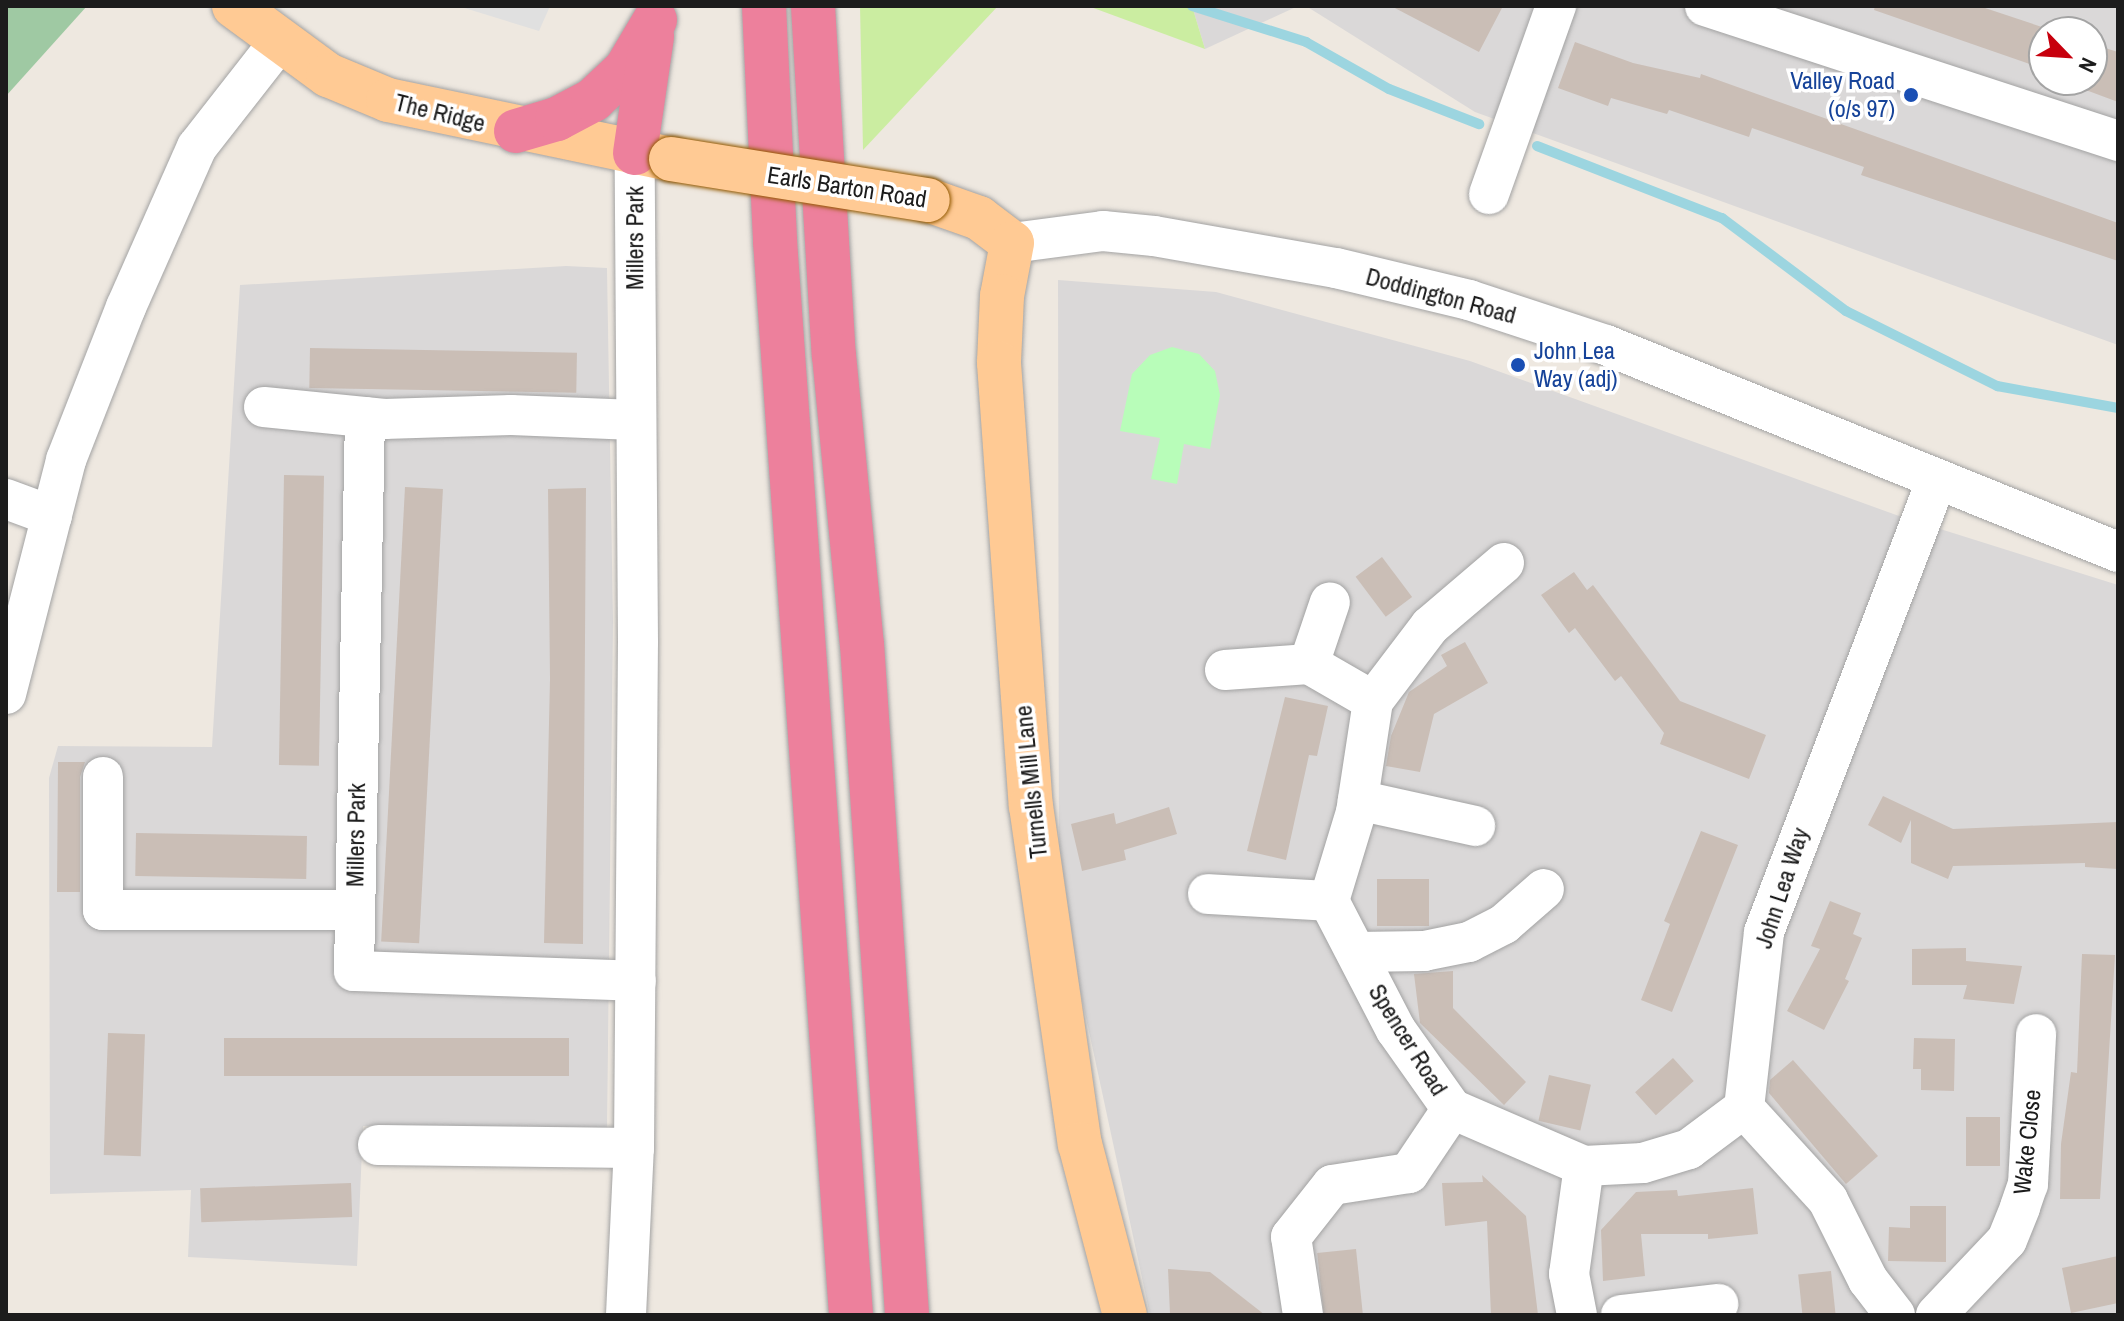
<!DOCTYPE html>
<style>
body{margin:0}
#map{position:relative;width:2124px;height:1321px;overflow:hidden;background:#eee8e0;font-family:"Archivo Narrow",sans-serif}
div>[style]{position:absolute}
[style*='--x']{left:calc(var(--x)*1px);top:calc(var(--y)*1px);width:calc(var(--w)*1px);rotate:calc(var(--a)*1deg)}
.residential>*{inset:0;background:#dad8d8}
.grass>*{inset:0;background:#cbeda1}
.cemetery>*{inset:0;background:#9fc9a3}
.park>*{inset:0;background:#b8fdb9}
.parking>*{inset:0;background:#e0e0e0}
.stream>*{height:10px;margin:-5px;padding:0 5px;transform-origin:5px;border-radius:5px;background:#9cd5e0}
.building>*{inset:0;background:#cabeb6;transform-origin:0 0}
.roads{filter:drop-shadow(0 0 2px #a3a3a3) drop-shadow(0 0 2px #a3a3a3)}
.minor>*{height:40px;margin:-20px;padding:0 20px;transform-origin:20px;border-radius:20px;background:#fff}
.major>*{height:44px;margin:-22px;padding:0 22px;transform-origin:22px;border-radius:22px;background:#ffca94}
.highway>*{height:44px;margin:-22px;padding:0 22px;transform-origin:22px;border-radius:22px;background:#ed809c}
.bridges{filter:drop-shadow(0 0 2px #935900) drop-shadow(0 0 2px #935900)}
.major-bridge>*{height:44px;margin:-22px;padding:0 22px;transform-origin:22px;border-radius:22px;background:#ffca94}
.dots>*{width:22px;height:22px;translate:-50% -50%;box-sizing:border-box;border:4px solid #fff;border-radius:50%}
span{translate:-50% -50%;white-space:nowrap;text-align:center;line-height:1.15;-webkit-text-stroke:7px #fff;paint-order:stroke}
.transit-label{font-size:24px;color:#164399}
.right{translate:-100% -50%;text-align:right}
.left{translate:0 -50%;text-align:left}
.street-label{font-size:24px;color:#1c1c1c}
.frame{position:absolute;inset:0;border:8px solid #1c1c1c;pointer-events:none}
.north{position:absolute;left:2028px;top:16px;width:80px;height:80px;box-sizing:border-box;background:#fff;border:2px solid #a4a4a4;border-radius:50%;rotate:115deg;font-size:22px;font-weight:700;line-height:32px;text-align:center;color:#1c1c1c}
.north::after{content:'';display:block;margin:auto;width:28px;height:36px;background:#c7000d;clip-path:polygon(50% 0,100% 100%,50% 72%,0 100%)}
</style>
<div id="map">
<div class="residential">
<i style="clip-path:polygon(1192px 6px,1298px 6px,1205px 49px)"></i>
<i style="clip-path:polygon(evenodd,1306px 6px,2118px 6px,2118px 345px,1475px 112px,1306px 6px,2044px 32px,2092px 32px,2092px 80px,2044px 80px,2044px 32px)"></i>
<i style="clip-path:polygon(566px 266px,607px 268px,613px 622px,607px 1128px,363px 1126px,357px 1266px,188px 1257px,191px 1190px,50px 1194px,49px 778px,58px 746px,212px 747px,240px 285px)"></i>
<i style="clip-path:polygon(1058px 280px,1216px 292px,1470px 361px,1899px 516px,2118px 585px,2118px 1315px,1150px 1315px,1059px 892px)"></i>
</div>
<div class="grass">
<i style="clip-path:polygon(860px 6px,998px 6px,863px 150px)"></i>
<i style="clip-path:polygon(1088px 6px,1192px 6px,1205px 49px)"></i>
</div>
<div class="cemetery">
<i style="clip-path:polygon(6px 6px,87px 6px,6px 96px)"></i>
</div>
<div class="park">
<i style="clip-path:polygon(1172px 347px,1199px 354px,1215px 371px,1220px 395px,1210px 449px,1184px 444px,1177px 484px,1151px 479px,1160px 438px,1120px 431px,1132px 374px,1150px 355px)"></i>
</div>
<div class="parking">
<i style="clip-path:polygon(458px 6px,550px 6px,539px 31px)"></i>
</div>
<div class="stream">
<i style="--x:1192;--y:6;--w:120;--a:17.5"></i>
<i style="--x:1306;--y:42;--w:95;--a:29.5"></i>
<i style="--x:1389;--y:89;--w:97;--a:21.3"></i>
<i style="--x:1537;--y:146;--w:199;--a:21.3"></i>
<i style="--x:1722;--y:218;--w:155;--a:36.9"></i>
<i style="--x:1846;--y:311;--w:169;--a:26.4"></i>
<i style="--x:1997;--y:386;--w:123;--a:10.3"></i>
</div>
<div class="building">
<i style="clip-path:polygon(1391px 6px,1503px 6px,1479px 52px)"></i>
<i style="clip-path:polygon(1875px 6px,1979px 6px,2057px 32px,2044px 32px,2044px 69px,1874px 10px)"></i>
<i style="clip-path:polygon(1575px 42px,1633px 63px,1700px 78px,1701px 74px,2118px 223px,2118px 261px,1861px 175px,1864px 167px,1752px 128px,1749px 137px,1669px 110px,1667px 114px,1611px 98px,1608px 106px,1558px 88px)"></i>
<i style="clip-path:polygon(2092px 44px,2118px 52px,2118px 102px,2059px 80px,2092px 80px)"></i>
<i style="left:310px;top:348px;width:267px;height:40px;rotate:1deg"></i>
<i style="left:284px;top:475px;width:40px;height:290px;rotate:1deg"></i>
<i style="left:405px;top:487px;width:38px;height:455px;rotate:3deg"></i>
<i style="clip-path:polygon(586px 488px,583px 944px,544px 943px,550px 679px,548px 489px)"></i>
<i style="left:1382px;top:557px;width:50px;height:33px;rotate:53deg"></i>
<i style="clip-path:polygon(1574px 572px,1587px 590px,1593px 585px,1680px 701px,1766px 735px,1749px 779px,1660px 744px,1664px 733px,1621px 676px,1615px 681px,1575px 628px,1569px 633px,1541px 595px)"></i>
<i style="clip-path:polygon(1465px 642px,1488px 683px,1434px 714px,1420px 772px,1386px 766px,1391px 736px,1409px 692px,1447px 666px,1441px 655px)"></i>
<i style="clip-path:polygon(1285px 697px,1328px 706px,1317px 756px,1309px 755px,1286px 860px,1247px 851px)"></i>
<i style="clip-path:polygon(58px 762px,85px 762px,80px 777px,80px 892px,57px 892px)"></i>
<i style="clip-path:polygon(1883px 796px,1953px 829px,2118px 822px,2118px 869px,2085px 867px,2085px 863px,1953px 866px,1948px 879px,1911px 863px,1911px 820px,1901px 843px,1868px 825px)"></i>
<i style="clip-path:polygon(1169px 807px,1177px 834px,1124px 850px,1126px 860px,1082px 871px,1071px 824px,1114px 813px,1116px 824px)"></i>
<i style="clip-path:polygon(1701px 831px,1738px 845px,1672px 1012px,1641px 1000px,1670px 924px,1664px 921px)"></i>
<i style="left:136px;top:833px;width:171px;height:43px;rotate:1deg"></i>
<i style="left:1377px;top:879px;width:52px;height:47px"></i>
<i style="clip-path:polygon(1830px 901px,1861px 913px,1853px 934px,1862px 938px,1845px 979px,1849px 981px,1824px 1030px,1787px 1011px,1820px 949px,1811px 946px)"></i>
<i style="clip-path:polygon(1966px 948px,1966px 961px,2022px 966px,2014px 1004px,1963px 999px,1967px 985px,1912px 985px,1912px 949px)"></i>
<i style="clip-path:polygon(2082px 954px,2115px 955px,2100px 1199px,2060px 1199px,2061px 1144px,2071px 1072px,2077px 1073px)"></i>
<i style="clip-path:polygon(1453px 971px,1453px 1008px,1526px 1082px,1504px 1105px,1420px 1023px,1414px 974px)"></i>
<i style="left:108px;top:1033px;width:37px;height:122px;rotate:2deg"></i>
<i style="left:224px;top:1038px;width:345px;height:38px"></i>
<i style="clip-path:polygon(1914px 1038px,1955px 1039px,1954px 1091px,1921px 1090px,1921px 1069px,1913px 1069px)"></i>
<i style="left:1673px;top:1058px;width:31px;height:51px;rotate:48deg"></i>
<i style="clip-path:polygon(1793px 1060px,1878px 1156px,1846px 1184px,1769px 1093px,1770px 1080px)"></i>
<i style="left:1549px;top:1075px;width:43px;height:47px;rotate:13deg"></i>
<i style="left:1966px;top:1117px;width:34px;height:49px"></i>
<i style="clip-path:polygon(1482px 1175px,1526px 1216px,1538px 1315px,1491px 1315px,1487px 1221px,1445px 1226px,1442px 1183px,1483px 1182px)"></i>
<i style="left:351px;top:1183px;width:34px;height:151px;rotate:88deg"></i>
<i style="clip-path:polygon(1753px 1188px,1758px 1234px,1708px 1239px,1708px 1234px,1641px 1234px,1645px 1276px,1603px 1281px,1601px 1230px,1636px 1192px,1677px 1190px,1678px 1196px)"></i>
<i style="clip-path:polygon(1910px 1206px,1946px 1206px,1946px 1262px,1888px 1261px,1889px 1227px,1910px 1228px)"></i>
<i style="left:1356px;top:1249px;width:66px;height:39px;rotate:84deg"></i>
<i style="clip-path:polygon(2118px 1256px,2118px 1303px,2071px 1313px,2062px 1268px)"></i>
<i style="clip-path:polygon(1168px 1269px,1210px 1272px,1265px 1315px,1170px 1314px)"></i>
<i style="left:1831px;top:1271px;width:44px;height:33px;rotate:84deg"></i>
</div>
<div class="roads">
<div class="minor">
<i style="--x:1705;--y:6;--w:435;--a:18.1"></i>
<i style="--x:1489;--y:194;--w:200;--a:-70.4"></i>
<i style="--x:1012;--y:243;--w:92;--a:-7.5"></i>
<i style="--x:1103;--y:231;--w:51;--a:5.6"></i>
<i style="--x:1154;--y:236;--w:185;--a:10"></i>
<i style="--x:1336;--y:268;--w:137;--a:13.5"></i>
<i style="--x:1469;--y:300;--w:144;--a:18.2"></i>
<i style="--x:1606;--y:345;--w:552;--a:22.01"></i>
<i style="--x:264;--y:407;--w:121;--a:5.7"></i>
<i style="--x:384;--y:419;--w:127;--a:-1.8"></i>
<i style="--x:511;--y:415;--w:124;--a:2.3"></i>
<i style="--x:365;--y:417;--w:554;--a:91.14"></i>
<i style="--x:354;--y:971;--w:282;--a:2"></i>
<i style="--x:6;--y:499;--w:49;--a:20.3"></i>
<i style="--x:1504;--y:563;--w:97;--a:139.6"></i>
<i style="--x:1430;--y:626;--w:94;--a:127.2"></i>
<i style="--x:1373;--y:701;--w:112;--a:98.7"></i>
<i style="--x:1356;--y:812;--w:93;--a:106.9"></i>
<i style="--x:1329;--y:901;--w:145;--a:62.6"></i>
<i style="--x:1396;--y:1030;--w:97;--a:54.7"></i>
<i style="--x:1452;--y:1109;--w:144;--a:23.4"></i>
<i style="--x:1584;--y:1166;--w:59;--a:-2.9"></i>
<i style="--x:1643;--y:1163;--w:48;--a:-16.9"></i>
<i style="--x:1689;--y:1149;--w:69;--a:-36.7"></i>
<i style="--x:1309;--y:664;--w:65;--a:-71.3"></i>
<i style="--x:1225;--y:670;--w:84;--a:-4.1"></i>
<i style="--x:1309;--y:664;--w:74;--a:30"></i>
<i style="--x:6;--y:694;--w:242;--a:-75.6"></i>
<i style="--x:66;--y:460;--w:164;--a:-68.6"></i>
<i style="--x:126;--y:307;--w:175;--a:-66.1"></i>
<i style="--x:197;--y:147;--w:133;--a:-52"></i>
<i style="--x:103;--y:777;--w:133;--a:90"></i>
<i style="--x:103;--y:910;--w:251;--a:0"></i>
<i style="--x:1358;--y:800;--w:120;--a:12.5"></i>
<i style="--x:1208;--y:894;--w:121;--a:3.3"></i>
<i style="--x:1356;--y:952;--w:68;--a:-0.8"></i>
<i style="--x:1424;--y:951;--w:46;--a:-11.3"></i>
<i style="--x:1469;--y:942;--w:39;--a:-27"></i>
<i style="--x:1504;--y:924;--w:53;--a:-41.2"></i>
<i style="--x:378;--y:1145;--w:256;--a:0.7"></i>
<i style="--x:626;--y:1315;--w:167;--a:-87.3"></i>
<i style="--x:634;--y:1148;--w:506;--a:-89.55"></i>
<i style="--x:638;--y:642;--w:489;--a:-90.4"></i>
<i style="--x:1303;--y:1315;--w:79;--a:-98.7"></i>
<i style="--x:1291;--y:1237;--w:66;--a:-51.7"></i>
<i style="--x:1332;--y:1185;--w:78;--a:-8.9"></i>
<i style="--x:1409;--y:1173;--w:77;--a:-56.1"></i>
<i style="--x:1577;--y:1315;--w:42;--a:-101"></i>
<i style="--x:1569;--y:1274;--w:109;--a:-82.1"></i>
<i style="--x:1621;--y:1315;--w:98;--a:-6.5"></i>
<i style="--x:1895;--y:1315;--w:44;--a:-127.6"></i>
<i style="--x:1868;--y:1280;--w:89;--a:-116.6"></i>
<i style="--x:1828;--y:1200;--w:125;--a:-132.4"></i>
<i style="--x:1744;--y:1108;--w:177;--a:-83.5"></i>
<i style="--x:1764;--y:932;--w:482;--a:-69.1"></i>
<i style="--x:1936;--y:1315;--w:103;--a:-46.6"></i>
<i style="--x:2007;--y:1240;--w:35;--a:-68"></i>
<i style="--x:2020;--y:1207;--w:24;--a:-71"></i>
<i style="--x:2028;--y:1184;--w:150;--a:-86.9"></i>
</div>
<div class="major">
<i style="--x:234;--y:6;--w:117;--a:36.3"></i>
<i style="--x:328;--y:75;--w:65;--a:22.6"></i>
<i style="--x:388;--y:100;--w:289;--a:11.8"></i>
<i style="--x:928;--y:200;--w:54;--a:19.4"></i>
<i style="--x:979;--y:218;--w:41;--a:37.1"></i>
<i style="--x:1012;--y:243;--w:54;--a:100.7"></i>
<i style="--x:1002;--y:296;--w:67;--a:92.6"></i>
<i style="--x:999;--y:363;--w:444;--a:85.9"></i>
<i style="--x:1031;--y:806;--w:342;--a:81.8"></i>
<i style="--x:1080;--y:1144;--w:177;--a:75.3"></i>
</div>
<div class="highway">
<i style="--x:764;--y:6;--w:235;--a:87.3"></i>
<i style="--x:775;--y:241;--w:1077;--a:85.95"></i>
<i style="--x:813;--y:6;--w:350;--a:86.6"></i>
<i style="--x:834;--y:355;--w:290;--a:84.5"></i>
<i style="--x:862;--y:644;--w:673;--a:86.16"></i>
<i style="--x:516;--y:131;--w:43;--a:-16.3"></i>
<i style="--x:557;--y:119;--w:41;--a:-27.8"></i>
<i style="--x:593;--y:100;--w:45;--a:-43.2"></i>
<i style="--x:626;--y:69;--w:57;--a:-59.4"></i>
<i style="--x:635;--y:153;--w:118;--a:-81.7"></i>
</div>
</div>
<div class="bridges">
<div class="major-bridge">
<i style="--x:671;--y:159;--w:260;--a:9.1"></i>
</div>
</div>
<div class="dots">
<i style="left:1911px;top:95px;background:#1a4fb4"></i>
<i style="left:1518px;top:365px;background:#1a4fb4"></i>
</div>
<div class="transit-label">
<span class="right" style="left:1895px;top:95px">Valley Road<br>(o/s 97)</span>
<span class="left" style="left:1534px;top:365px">John Lea<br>Way (adj)</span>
</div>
<div class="street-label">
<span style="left:440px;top:113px;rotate:14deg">The Ridge</span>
<span style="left:847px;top:187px;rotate:9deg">Earls Barton Road</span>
<span style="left:635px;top:238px;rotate:-90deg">Millers Park</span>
<span style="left:1441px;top:296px;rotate:15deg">Doddington Road</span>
<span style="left:1031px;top:782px;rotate:-96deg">Turnells Mill Lane</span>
<span style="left:356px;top:835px;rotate:-89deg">Millers Park</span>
<span style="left:1782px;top:888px;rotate:-72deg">John Lea Way</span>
<span style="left:1408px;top:1040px;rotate:58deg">Spencer Road</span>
<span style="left:2027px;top:1142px;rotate:-84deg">Wake Close</span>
</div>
<div class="frame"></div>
<div class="north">N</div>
</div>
